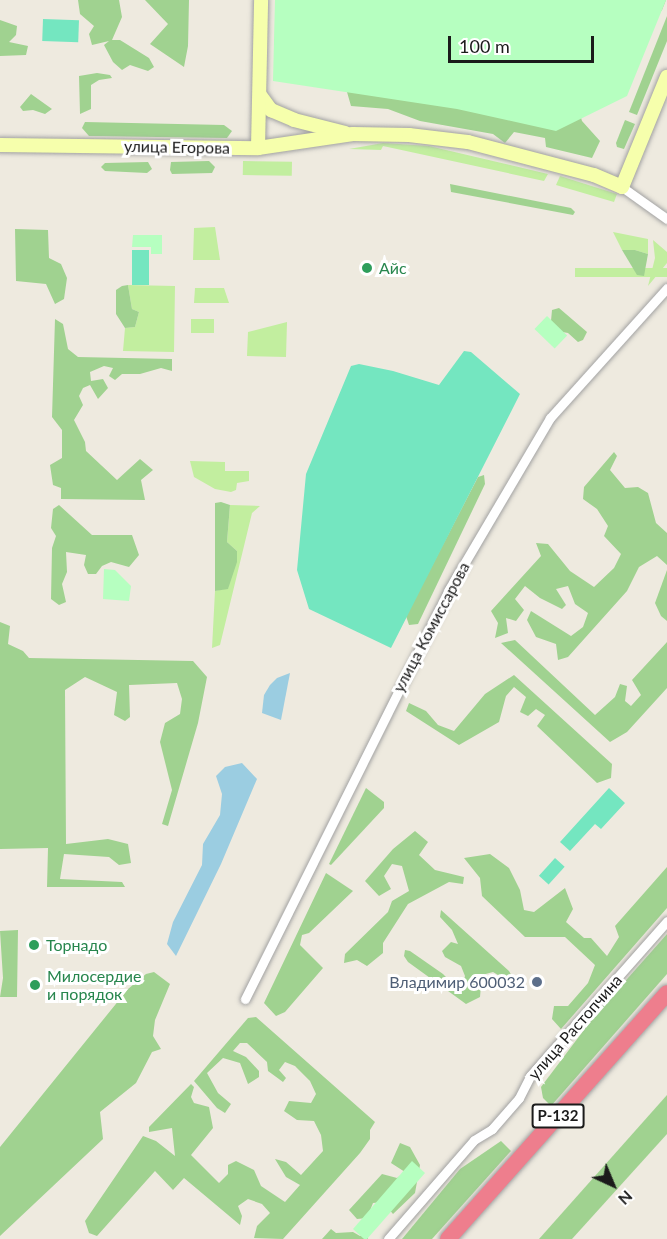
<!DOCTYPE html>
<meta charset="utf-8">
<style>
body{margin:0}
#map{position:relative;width:667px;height:1239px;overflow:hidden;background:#eeeadf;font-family:Lato,sans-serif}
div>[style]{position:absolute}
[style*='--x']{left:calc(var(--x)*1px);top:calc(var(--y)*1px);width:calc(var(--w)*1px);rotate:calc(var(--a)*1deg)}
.grass>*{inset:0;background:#c2ee9f;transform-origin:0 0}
.forest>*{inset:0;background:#a0d290}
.park>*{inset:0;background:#b6ffc0;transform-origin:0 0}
.pitch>*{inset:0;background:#74e6c0;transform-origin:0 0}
.water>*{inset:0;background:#9bcde1}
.roads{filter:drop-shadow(0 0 2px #a2a2a2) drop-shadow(0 0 2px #a2a2a2)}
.street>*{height:9px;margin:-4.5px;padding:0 4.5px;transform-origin:4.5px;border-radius:4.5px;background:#fff}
.secondary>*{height:14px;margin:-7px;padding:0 7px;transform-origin:7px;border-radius:7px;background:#f6ffac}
.highway>*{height:16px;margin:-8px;padding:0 8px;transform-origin:8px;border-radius:8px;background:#ee7e8d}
.dots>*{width:16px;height:16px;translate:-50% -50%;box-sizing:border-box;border:3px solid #fff;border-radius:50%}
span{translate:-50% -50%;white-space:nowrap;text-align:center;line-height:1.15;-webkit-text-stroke:6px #fff;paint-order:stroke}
.shield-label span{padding:2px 4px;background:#fff;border:2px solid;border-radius:4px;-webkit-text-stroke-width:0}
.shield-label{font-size:15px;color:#1b1b1b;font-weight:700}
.street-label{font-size:16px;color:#1b1b1b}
.leisure-label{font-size:16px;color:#27864d}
.left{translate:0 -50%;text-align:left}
.service-label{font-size:16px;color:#4e5e75}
.right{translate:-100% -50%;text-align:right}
.north{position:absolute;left:583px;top:1155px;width:60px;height:60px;-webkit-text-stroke:4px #fff;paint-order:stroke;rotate:136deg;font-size:16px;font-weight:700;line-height:24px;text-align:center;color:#1b1b1b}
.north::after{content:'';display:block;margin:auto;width:21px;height:27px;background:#1b1b1b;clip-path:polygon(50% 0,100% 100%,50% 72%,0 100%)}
.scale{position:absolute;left:448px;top:36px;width:146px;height:27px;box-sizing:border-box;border:3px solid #1b1b1b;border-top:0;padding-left:8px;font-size:18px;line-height:21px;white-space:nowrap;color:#1b1b1b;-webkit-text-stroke:4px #fff;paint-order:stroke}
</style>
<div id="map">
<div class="grass">
<i style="clip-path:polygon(383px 143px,429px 146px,548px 174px,544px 181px,383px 146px,381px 150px,349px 149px)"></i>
<i style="left:243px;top:161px;width:49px;height:14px;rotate:1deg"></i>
<i style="clip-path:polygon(560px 176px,617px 194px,614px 202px,556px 185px)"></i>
<i style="clip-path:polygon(215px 227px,220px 260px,193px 260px,194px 228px)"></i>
<i style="clip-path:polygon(613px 232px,648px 239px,648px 254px,635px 250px,622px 250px)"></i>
<i style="clip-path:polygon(653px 240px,667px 252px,667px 263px,648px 286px,655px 258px)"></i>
<i style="left:667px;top:268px;width:9px;height:92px;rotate:90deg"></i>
<i style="clip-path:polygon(128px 285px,175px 286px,174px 352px,123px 351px,125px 328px,135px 327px,139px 312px,132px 309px)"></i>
<i style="clip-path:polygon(195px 288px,224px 288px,229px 303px,194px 303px)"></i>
<i style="left:191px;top:319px;width:23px;height:14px"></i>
<i style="clip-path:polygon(287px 322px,286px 357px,247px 356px,248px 332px)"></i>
<i style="clip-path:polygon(190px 461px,225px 462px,225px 471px,249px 471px,249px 481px,237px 483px,236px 490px,231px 492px,215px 489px,194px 477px)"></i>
<i style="clip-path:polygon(230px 505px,260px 506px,252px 513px,220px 645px,212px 648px,215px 591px,228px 588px,237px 551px,227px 542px)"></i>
</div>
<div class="forest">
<i style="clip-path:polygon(78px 0,119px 0,122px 17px,112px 40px,120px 40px,149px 58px,154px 67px,148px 71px,130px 65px,122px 70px,113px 62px,104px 45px,109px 41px,92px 45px,89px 34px,94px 26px,80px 14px)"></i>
<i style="clip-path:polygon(145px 0,189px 0,188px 46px,184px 67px,150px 44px,168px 24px)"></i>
<i style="clip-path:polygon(627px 0,666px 0,662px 10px,580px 114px,582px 121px,600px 141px,592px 158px,546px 147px,545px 138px,514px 132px,505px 143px,493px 134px,420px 121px,388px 109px,351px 106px,347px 92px,354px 90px)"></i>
<i style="clip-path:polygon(667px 16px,667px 41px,637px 115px,629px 112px)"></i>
<i style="clip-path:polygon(0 20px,17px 26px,16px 35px,9px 42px,28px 46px,26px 55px,0 56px)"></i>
<i style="clip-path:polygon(97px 73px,110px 75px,112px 78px,99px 80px,91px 85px,91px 109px,80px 114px,79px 76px)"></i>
<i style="clip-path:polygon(31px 94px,52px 109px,45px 114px,33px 110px,23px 111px,20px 107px)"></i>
<i style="clip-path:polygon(625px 120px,635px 124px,624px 149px,617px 147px,616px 143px)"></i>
<i style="clip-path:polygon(85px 122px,224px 125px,232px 131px,227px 138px,89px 136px,82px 128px)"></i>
<i style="clip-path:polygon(209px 161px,215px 167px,212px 173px,172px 174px,170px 170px,171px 162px)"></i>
<i style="clip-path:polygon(148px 162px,152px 169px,147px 173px,105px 171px,101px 167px,105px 163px)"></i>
<i style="clip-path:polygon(450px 184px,571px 208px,575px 212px,573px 215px,451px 192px)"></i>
<i style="clip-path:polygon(15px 229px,48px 230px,49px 258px,61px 264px,67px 278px,64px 299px,55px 304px,46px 284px,16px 281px)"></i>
<i style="clip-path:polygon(622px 250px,635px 250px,648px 254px,644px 276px,637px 275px)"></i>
<i style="clip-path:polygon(128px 285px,132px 309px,139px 312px,135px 327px,125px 328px,116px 314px,116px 290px,122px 286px)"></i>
<i style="clip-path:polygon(559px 308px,587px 332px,583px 340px,578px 342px,568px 333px,557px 331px,551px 321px,552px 310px)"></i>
<i style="clip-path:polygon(55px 319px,63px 324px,68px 349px,78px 357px,172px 359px,172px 371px,161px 368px,140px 374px,122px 374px,115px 380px,109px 376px,113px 368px,104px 366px,90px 372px,91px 381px,103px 379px,108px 388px,98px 399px,90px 385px,83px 388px,79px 396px,83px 405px,74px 420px,85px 442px,86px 451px,117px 480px,140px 459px,153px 470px,141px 480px,145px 500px,61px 499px,61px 488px,53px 485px,50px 465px,62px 458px,62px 430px,52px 417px)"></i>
<i style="clip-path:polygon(614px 452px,617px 456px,610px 470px,625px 488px,638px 487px,648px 493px,656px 523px,667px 533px,667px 565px,657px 556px,639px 567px,627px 591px,568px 657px,558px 660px,556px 644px,536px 637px,527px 620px,531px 611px,571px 636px,583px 627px,588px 613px,575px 604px,568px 586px,556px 589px,566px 605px,562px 609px,540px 598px,525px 586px,515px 599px,524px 610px,516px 621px,506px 618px,508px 633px,495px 638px,498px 623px,491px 611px,541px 556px,536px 543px,548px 544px,570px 571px,594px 587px,614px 568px,621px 554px,604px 536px,608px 526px,597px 509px,583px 499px,584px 487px)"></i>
<i style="clip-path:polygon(484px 475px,485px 484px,418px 624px,409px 625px,406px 616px,478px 477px)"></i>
<i style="clip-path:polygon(221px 502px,230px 505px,227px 542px,237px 551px,237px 562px,228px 589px,215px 591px,215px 503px)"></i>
<i style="clip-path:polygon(59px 505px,92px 535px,132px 535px,139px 555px,129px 567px,111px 562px,102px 566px,96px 574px,88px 574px,84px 565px,86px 555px,66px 552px,67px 572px,62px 584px,66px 602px,59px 605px,51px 599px,52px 548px,56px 536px,51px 528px,53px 509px)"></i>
<i style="clip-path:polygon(667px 570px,667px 621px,661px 616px,655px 603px)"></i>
<i style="clip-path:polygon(0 622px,10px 626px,8px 644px,23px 651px,29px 658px,193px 661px,207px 677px,198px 723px,168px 826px,162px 824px,172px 790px,160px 742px,165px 723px,180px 714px,182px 699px,177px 683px,129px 685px,130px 717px,125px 721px,114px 715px,117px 692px,85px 677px,65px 690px,66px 844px,108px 839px,128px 844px,131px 863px,119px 865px,109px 857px,64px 854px,60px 879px,122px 882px,125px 887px,47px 887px,48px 848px,0 849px)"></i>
<i style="clip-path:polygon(515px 640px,595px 715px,615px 697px,620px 684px,627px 686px,625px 701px,631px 706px,641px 695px,632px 680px,667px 642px,667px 688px,627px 732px,610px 742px,501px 643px)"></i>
<i style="clip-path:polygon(514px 675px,612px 764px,611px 778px,597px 783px,537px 726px,545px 715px,536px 709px,528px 716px,520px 712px,526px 697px,514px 687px,506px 696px,499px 722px,459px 745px,406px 711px,409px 703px,426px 711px,438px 725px,454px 731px,485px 694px)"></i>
<i style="clip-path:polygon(366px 788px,384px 802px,384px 808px,331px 865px,329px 864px)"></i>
<i style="clip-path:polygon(415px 831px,428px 842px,419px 855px,435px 870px,464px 877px,463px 884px,449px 882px,408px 904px,383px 943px,383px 953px,367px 966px,357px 960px,344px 963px,345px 954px,388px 912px,392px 901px,409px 891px,402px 866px,392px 864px,384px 876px,391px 889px,379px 896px,365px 881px,393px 849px)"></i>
<i style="clip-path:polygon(490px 854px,509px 868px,520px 890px,524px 910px,534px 912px,565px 888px,573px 909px,566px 922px,584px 938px,591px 938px,607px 956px,619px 937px,615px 926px,667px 867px,667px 908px,561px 1029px,552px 1019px,554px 1006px,568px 1006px,588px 983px,595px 965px,565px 937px,525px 937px,482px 896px,480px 878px,464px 858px)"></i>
<i style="clip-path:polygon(326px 873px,353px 891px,309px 933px,302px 935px,300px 945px,323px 968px,285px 1012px,276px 1016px,264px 1003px)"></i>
<i style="clip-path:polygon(441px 910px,509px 971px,513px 978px,508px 981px,493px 972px,482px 975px,480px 997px,466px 1004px,408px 962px,404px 956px,405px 950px,410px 951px,443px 974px,454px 985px,462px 986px,465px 976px,461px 966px,445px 957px,442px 951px,451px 942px,458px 944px,452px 930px,440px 917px)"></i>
<i style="clip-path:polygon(18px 930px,17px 997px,0 997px,3px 978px,0 931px)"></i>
<i style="clip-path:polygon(667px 934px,667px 974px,551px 1106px,543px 1098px,541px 1087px,596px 1014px)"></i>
<i style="clip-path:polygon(154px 972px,170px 984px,155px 1020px,153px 1036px,161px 1049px,152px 1052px,136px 1083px,100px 1112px,103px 1139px,0 1236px,0 1147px,128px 989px,146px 974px)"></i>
<i style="clip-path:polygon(256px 1017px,375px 1122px,370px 1130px,370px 1139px,360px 1153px,283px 1239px,254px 1238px,257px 1226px,270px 1213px,262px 1204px,248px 1199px,238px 1206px,242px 1216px,240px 1225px,184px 1178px,173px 1190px,155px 1171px,97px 1236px,89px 1233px,85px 1221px,143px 1136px,156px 1141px,175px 1156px,172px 1128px,149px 1132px,149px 1127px,191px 1084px,194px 1087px,191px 1097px,194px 1103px,209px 1107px,213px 1128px,191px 1155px,219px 1183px,228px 1174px,228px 1165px,236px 1161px,254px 1170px,261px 1186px,285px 1202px,300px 1185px,286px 1177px,275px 1159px,286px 1162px,301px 1175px,323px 1151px,321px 1135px,314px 1121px,297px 1120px,284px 1111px,289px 1101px,311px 1103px,316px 1094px,310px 1081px,295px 1066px,285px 1062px,279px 1070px,286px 1078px,283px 1082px,268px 1071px,267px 1062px,247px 1043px,240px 1043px,233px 1051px,246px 1057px,259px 1071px,259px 1077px,248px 1084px,240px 1063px,223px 1058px,207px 1073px,218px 1093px,231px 1104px,225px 1113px,217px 1108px,194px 1081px,248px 1018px)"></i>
<i style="clip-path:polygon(667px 1095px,667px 1134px,572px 1239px,539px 1239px)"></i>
<i style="clip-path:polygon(501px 1141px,511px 1151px,432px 1239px,402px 1239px,460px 1169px)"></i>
<i style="clip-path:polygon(400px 1143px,410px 1147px,420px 1165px,415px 1193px,393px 1214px,383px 1202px,373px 1203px,367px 1218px,357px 1219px,349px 1210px,382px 1174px,397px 1178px,405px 1172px,391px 1163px)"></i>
<i style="clip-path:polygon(331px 1229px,336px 1233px,353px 1232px,360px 1236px,368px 1233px,368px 1239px,322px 1239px)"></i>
</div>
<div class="park">
<i style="clip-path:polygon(275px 0,666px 0,627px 96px,556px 131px,457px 109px,273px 81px)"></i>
<i style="clip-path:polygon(133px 235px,162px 235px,162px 254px,151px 254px,151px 247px,132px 247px)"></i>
<i style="left:547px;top:316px;width:28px;height:18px;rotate:44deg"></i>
<i style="clip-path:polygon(104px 569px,115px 570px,131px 586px,129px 601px,103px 599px)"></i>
<i style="clip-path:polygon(412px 1161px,425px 1173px,367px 1239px,364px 1239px,353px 1229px)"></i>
</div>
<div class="pitch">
<i style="left:43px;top:19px;width:36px;height:22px;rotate:2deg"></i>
<i style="left:132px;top:250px;width:17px;height:35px"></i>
<i style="clip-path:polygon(464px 351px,471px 352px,520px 394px,391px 648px,309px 609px,297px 570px,306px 474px,351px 366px,359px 364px,393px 371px,439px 385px)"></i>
<i style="clip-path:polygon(609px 788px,625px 803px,601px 829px,595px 824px,570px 851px,560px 842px)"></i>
<i style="left:555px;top:858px;width:13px;height:24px;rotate:42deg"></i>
</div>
<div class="water">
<i style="clip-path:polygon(290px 673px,281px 720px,262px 713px,264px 695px,270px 685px,277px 678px)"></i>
<i style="clip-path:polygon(242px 763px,257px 779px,221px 864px,176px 956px,167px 944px,173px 922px,202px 865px,203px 844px,220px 815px,222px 794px,216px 776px,225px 767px)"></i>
</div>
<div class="roads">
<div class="street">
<i style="--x:622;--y:187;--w:55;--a:35.4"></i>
<i style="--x:245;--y:999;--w:456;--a:-63.5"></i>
<i style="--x:448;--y:591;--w:201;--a:-59.5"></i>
<i style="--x:550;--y:418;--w:175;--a:-48"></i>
<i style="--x:388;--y:1239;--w:131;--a:-49"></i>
<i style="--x:474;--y:1140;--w:21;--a:-31"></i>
<i style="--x:492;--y:1129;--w:41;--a:-48.9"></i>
<i style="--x:519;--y:1098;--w:25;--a:-63"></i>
<i style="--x:530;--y:1076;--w:207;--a:-48.5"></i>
</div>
<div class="secondary">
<i style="--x:260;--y:95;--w:19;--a:54"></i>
<i style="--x:271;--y:110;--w:25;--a:23"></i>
<i style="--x:294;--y:120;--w:53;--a:14.3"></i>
<i style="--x:0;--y:145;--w:258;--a:0.7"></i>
<i style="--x:258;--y:148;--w:96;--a:-8.4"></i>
<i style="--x:353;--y:134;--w:56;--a:1"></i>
<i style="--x:409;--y:135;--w:59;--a:6.8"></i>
<i style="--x:468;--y:142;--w:130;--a:14.7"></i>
<i style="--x:594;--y:175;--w:30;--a:23"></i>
<i style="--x:622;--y:187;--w:119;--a:-67.8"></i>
<i style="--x:258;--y:148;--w:148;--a:-88.8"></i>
</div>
<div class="highway">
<i style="--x:448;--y:1239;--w:329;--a:-48.3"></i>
</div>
</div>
<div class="dots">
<i style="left:367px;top:268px;background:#2e9e5b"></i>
<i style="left:34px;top:945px;background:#2e9e5b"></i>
<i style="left:537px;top:982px;background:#5c6f8a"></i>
<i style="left:35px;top:985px;background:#2e9e5b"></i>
</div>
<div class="shield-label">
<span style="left:558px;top:1116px">Р-132</span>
</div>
<div class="street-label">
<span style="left:177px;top:147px;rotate:1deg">улица Егорова</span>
<span style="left:431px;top:627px;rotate:-62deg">улица Комиссарова</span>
<span style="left:575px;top:1027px;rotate:-49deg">улица Растопчина</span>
</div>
<div class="leisure-label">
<span class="left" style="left:379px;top:268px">Айс</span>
<span class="left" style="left:46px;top:945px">Торнадо</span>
<span class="left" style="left:47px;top:985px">Милосердие<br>и порядок</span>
</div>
<div class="service-label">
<span class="right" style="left:525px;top:982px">Владимир 600032</span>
</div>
<div class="north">N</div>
<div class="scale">100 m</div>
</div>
